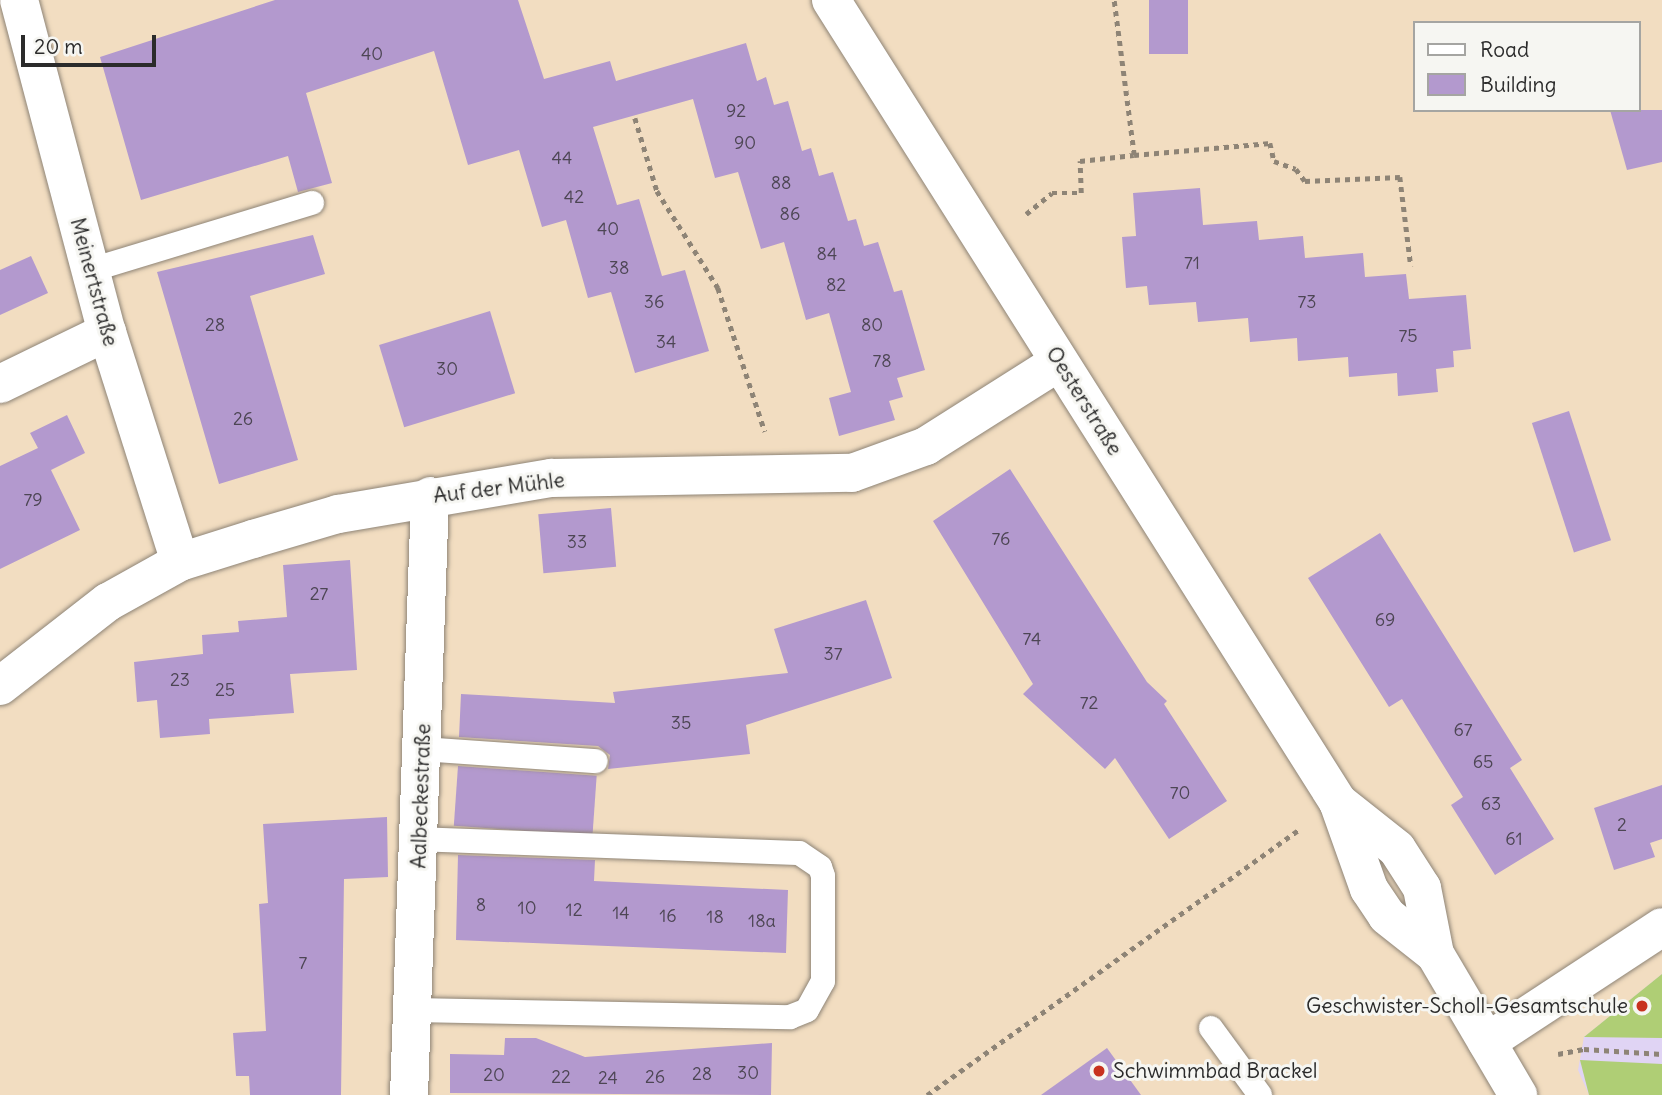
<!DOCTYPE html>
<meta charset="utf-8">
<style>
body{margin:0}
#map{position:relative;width:1662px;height:1095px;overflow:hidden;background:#f2ddc1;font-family:Delius,sans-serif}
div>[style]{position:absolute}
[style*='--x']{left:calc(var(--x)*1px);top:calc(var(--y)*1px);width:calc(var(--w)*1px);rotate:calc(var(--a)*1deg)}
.built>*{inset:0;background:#e0d4f4}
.green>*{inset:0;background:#afce75}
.building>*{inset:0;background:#b399ce;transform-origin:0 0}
.path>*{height:4.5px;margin-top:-2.25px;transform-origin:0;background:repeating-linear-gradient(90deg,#8e8476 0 5px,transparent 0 10px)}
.roads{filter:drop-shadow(0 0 2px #8e8476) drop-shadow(0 0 2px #8e8476)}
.lane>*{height:24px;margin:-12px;padding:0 12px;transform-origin:12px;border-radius:12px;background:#fff}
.street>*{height:38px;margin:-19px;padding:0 19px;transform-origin:19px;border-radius:19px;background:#fff}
.secondary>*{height:38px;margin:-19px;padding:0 19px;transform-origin:19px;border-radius:19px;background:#fff}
.dots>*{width:19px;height:19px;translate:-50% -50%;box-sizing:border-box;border:4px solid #f6f6f2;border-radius:50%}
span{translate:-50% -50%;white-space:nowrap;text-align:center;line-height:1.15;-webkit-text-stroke:6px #f6f6f2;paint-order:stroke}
.number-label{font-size:18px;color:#4d4654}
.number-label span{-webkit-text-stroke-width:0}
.street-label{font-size:21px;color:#2b2b2b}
.poi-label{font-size:21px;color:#2b2b2b}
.right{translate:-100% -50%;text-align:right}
.left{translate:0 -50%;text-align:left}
.legend{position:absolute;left:1413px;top:21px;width:228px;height:91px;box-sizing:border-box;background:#f6f6f2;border:2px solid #a5a5a2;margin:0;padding:9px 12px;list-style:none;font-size:21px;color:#2b2b2b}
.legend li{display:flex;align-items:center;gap:14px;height:35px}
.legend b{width:35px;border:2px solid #a5a5a2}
.scale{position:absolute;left:21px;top:35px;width:135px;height:32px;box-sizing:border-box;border:4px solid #2b2b2b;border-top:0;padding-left:9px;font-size:21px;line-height:24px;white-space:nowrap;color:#2b2b2b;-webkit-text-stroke:5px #f6f6f2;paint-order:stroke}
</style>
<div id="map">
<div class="built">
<i style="clip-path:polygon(1662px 974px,1662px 1095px,1589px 1095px,1578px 1070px,1584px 1037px)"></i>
</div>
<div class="green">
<i style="clip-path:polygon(1662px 974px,1662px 1038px,1584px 1037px)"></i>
<i style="clip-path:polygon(1580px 1060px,1662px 1064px,1662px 1095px,1589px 1095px)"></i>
</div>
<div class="building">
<i style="clip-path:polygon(275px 0,518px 0,544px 79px,610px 61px,616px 81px,746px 43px,757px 81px,766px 77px,774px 105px,788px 101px,802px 151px,811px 148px,819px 176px,833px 172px,848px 221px,856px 219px,864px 246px,878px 242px,894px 292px,902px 290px,925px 370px,897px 378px,903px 397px,889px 401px,895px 420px,839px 436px,829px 398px,851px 392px,829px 313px,806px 320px,784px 242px,761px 249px,738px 172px,715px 178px,693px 99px,593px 127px,617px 205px,639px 199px,662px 276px,685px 270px,709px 351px,635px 373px,611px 292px,588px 298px,566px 220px,542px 227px,519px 150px,468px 165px,434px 51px,306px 93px,332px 183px,298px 192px,288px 156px,141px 200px,100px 57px)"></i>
<i style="left:1149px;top:0;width:39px;height:54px"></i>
<i style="clip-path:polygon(1610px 110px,1662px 110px,1662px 162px,1627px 170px)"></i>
<i style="clip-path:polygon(1200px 188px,1203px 225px,1257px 221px,1259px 240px,1303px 236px,1305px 258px,1363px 253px,1365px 277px,1406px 274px,1409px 299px,1466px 295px,1471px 349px,1453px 351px,1454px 367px,1436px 369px,1438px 392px,1398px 396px,1397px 373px,1349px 377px,1348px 357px,1298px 361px,1297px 338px,1250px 342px,1248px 318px,1198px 322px,1196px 302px,1149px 305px,1147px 286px,1126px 288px,1122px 237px,1136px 236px,1133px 193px)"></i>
<i style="clip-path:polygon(313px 235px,325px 274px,250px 296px,298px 460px,219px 484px,157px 272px)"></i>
<i style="clip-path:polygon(31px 256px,48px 293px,0 315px,0 270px)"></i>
<i style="left:490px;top:311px;width:86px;height:116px;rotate:73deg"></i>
<i style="left:1569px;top:411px;width:136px;height:39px;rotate:72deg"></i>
<i style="clip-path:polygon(67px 415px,85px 453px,51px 470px,80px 530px,0 569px,0 466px,38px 448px,30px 433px)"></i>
<i style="clip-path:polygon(1010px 469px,1147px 682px,1167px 701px,1164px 704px,1227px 801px,1169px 839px,1115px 758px,1105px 769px,1023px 694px,1033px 684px,933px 521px)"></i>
<i style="left:611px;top:508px;width:59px;height:73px;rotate:85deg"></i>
<i style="clip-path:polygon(1380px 533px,1522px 760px,1510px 768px,1554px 839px,1495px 875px,1451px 805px,1463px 797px,1402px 699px,1389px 707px,1308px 578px)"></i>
<i style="clip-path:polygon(350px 560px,357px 670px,290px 674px,294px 713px,209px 719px,210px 734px,160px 738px,157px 700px,137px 702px,134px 662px,203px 654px,202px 635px,239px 632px,238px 621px,287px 617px,283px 565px)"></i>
<i style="clip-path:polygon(866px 600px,892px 678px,746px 725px,750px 754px,608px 769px,610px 755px,598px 746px,459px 737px,461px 694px,615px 703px,613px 692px,788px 673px,774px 629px)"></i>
<i style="left:458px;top:766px;width:139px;height:60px;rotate:4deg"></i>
<i style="clip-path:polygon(1662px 785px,1662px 839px,1650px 843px,1655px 857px,1614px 870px,1594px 808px)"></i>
<i style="clip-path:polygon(387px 817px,388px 877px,344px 879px,341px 1095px,250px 1095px,249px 1076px,236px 1076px,233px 1033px,266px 1031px,259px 904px,268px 903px,263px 824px)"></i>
<i style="clip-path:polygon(458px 855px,595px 860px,594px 881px,788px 890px,786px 953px,456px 940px)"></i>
<i style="clip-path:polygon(505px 1038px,536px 1038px,585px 1057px,772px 1043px,771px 1095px,450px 1093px,450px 1054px,504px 1055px)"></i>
<i style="clip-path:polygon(1107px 1048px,1141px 1095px,1041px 1095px)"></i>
</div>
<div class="path">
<i style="--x:635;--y:118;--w:76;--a:73.2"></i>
<i style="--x:657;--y:191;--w:115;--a:57.8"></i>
<i style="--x:718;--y:288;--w:151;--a:71.9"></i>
<i style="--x:1134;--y:155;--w:137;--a:-5"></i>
<i style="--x:1270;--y:143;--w:18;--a:77"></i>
<i style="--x:1274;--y:161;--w:23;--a:20"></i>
<i style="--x:1296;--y:169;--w:15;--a:53"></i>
<i style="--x:1305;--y:181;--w:95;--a:-2.4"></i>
<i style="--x:1400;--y:177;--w:90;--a:83"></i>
<i style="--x:1026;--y:214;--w:33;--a:-39"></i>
<i style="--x:1052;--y:193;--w:29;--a:0"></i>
<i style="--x:1081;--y:193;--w:32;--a:-92"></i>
<i style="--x:1080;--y:161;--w:54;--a:-6.3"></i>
<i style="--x:1134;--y:155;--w:156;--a:-97.4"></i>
<i style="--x:1558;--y:1054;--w:26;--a:-11"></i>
<i style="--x:1584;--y:1049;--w:78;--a:3.7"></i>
<i style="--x:927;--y:1095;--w:457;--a:-35.5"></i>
</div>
<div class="roads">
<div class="lane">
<i style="--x:91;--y:270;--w:231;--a:-16.9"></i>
<i style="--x:423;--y:749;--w:173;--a:4"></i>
<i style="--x:413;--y:1010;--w:377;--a:1.1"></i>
<i style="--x:790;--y:1017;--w:18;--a:-22"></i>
<i style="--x:807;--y:1010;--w:33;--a:-61"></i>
<i style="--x:823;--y:981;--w:105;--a:-90"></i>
<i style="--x:823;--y:876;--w:9;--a:-108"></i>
<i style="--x:820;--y:867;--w:25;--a:-146"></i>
<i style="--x:799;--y:853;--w:379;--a:-177.9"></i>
<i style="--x:1211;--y:1028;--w:83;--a:53.8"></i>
</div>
<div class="street">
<i style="--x:19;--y:0;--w:343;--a:75.2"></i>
<i style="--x:107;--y:332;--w:241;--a:72.4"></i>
<i style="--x:0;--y:384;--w:119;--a:-25.9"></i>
<i style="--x:0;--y:686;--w:137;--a:-37.9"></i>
<i style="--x:108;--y:602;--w:82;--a:-29.1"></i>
<i style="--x:180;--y:562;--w:77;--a:-17.5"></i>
<i style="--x:253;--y:539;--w:89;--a:-16.4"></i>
<i style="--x:338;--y:514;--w:216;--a:-9.6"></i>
<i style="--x:551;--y:478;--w:301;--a:-1"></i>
<i style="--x:852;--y:473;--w:79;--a:-20"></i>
<i style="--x:926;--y:446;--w:157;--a:-32.3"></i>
<i style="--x:1487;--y:1042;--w:209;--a:-33.3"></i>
<i style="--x:409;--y:1095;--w:599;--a:-87.99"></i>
</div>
<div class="secondary">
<i style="--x:831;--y:0;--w:949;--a:57.7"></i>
<i style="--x:1338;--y:802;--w:92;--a:70.4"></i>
<i style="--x:1369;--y:889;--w:32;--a:56"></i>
<i style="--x:1387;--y:916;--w:61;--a:38.4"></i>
<i style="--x:1338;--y:802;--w:75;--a:38.5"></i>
<i style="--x:1397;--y:849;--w:46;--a:57.3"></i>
<i style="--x:1422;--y:888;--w:67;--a:78.9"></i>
<i style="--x:1435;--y:954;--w:164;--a:59.5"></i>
</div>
</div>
<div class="dots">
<i style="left:1642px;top:1006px;background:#c8321e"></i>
<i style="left:1099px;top:1071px;background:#c8321e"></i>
</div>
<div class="number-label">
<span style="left:372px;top:54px">40</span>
<span style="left:736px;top:111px">92</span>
<span style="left:745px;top:143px">90</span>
<span style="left:562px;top:158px">44</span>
<span style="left:781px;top:183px">88</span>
<span style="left:574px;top:197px">42</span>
<span style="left:790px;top:214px">86</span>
<span style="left:608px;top:229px">40</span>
<span style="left:827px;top:254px">84</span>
<span style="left:1192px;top:263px">71</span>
<span style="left:619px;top:268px">38</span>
<span style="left:836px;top:285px">82</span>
<span style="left:654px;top:302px">36</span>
<span style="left:1307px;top:302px">73</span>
<span style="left:215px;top:325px">28</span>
<span style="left:872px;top:325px">80</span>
<span style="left:1408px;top:336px">75</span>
<span style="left:666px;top:342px">34</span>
<span style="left:882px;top:361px">78</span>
<span style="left:447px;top:369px">30</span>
<span style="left:243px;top:419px">26</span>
<span style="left:33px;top:500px">79</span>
<span style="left:1001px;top:539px">76</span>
<span style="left:577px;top:542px">33</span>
<span style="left:319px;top:594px">27</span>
<span style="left:1385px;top:620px">69</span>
<span style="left:1032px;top:639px">74</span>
<span style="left:833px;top:654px">37</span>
<span style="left:180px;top:680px">23</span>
<span style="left:225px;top:690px">25</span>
<span style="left:1089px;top:703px">72</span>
<span style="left:681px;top:723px">35</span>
<span style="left:1463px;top:730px">67</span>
<span style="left:1483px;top:762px">65</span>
<span style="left:1180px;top:793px">70</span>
<span style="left:1491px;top:804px">63</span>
<span style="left:1622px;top:825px">2</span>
<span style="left:1514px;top:839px">61</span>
<span style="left:481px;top:905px">8</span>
<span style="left:527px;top:908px">10</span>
<span style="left:574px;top:910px">12</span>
<span style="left:621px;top:913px">14</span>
<span style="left:668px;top:916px">16</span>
<span style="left:715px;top:917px">18</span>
<span style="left:762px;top:921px">18a</span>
<span style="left:303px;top:963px">7</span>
<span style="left:748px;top:1073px">30</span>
<span style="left:702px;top:1074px">28</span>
<span style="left:494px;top:1075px">20</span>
<span style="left:561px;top:1077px">22</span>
<span style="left:655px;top:1077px">26</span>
<span style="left:608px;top:1078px">24</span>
</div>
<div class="street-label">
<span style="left:94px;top:282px;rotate:75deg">Meinertstraße</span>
<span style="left:1084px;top:401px;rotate:58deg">Oesterstraße</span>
<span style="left:499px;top:488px;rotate:-7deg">Auf der Mühle</span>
<span style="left:421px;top:796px;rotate:-88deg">Aalbeckestraße</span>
</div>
<div class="poi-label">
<span class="right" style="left:1628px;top:1006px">Geschwister-Scholl-Gesamtschule</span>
<span class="left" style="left:1113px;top:1071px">Schwimmbad Brackel</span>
</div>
<ul class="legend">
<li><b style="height:9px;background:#fff"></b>Road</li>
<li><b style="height:19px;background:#b399ce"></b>Building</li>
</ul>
<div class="scale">20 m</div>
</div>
